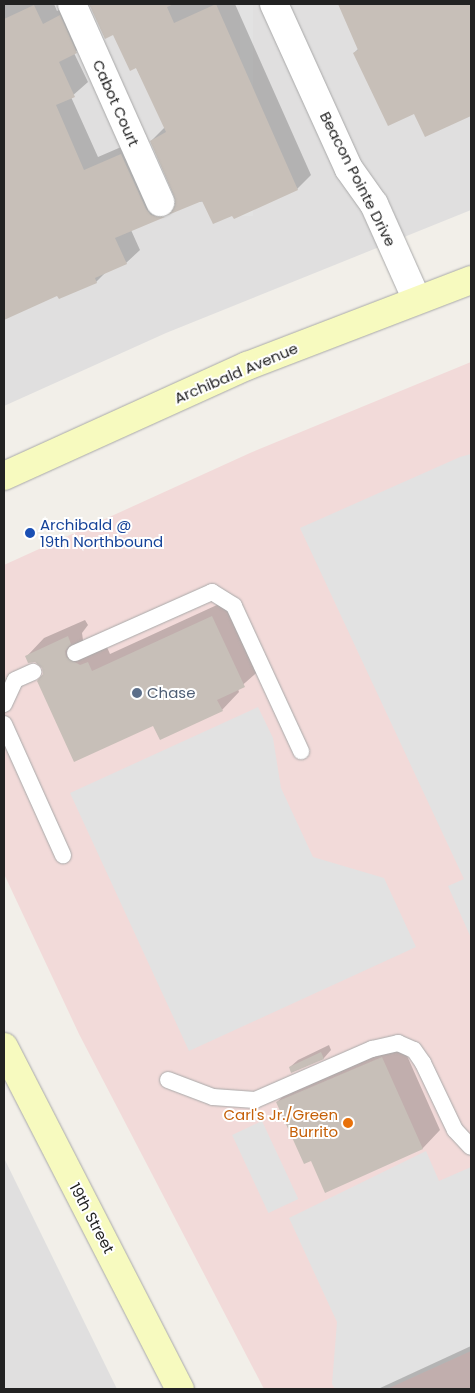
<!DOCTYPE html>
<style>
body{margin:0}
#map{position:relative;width:475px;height:1393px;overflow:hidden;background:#f2efe9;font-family:Poppins,sans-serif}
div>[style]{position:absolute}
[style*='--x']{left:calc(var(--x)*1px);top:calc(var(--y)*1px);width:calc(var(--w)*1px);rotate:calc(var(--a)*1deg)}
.residential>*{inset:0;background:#e0dfdf}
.commercial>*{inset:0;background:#f2dad9}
.parking>*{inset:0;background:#e2e2e2;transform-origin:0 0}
.shadow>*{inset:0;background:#0003}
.building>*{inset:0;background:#c7bfb8}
.roads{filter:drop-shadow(0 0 1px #a9a9a9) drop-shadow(0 0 1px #a9a9a9)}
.lane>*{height:16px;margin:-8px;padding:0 8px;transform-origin:8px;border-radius:8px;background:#fff}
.street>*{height:28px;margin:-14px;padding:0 14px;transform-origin:14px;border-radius:14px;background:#fff}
.secondary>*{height:28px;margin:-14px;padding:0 14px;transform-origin:14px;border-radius:14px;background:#f7fabf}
.dots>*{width:14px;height:14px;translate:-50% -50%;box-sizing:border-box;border:2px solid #fff;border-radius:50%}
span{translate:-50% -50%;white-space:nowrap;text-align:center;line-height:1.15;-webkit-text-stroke:4px #fff;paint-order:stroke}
.street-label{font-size:15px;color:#222}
.transit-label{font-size:15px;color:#164399}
.left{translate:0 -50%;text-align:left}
.service-label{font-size:15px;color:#4e5e75}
.food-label{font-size:15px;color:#c56008}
.right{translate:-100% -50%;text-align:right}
.frame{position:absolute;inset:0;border:5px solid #222;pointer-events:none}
</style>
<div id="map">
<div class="residential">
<i style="clip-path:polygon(4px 4px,471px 4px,471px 210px,166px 333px,4px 406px)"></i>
<i style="clip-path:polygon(4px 1158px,117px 1389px,4px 1389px)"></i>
</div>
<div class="commercial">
<i style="clip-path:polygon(471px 362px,471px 1389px,264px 1389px,79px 1034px,4px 874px,4px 565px,250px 453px)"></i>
</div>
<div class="parking">
<i style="left:240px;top:4px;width:13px;height:212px"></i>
<i style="clip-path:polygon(471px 454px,471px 938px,448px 886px,464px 879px,300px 528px,460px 457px)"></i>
<i style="clip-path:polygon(258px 707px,273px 738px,281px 788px,313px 857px,384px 878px,416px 947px,189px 1051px,70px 793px)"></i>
<i style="left:262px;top:1121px;width:86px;height:33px;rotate:65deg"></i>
<i style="clip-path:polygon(426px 1151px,439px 1181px,471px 1167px,471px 1351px,387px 1389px,335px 1389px,332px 1384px,337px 1322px,289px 1218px)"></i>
</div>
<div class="shadow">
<i style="clip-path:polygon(4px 4px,54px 4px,57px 11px,71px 4px,90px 39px,74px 53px,88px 82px,71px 97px,98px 157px,135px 141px,165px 202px,177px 203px,151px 141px,165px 127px,136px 67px,114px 33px,105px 37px,90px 4px,235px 4px,311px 175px,297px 189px,175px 205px,164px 216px,131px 230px,140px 250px,126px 263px,106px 272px,96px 282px,58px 294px,4px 319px)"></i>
<i style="clip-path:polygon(339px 4px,471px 4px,471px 112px,468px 116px,414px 112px,354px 53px,359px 48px)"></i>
<i style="clip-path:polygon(230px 599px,262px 668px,238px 689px,239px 692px,222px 710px,44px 674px,43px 667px,27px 656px,44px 638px,85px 620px,88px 625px,82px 633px,83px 640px,99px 648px,106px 645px,110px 654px)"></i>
<i style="clip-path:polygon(400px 1040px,440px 1130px,423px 1148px,326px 1191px,312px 1159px,277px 1102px,295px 1085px)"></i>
<i style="clip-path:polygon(329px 1045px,331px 1050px,324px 1058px,292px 1072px,290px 1067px,298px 1060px)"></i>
<i style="clip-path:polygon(471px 1346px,471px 1389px,378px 1389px)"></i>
</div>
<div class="building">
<i style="clip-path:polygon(89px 4px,174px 4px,167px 7px,174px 23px,216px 4px,298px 190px,234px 219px,232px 216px,213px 224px,202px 201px,168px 215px,175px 204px,174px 196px,150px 141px,166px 132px,136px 68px,130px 71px,113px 35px,105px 39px)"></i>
<i style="clip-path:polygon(338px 4px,471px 4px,471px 116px,425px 137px,414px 114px,388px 126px,353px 53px,358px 50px)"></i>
<i style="clip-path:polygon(34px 5px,43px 24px,60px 15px,77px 53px,59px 62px,75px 97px,56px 105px,84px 170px,121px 154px,146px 209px,151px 215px,165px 217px,115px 238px,127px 264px,95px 278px,97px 283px,59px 299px,57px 296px,4px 320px,4px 19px)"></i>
<i style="clip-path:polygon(212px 616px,245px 687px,217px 700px,223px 711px,160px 740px,153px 726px,74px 762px,37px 681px,43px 674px,42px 668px,35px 662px,28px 663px,25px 656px,68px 636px,71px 644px,65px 651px,66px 657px,80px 665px,88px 662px,92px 671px)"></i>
<i style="clip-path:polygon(321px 1052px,324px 1059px,291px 1073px,289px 1067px)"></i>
<i style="clip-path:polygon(382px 1057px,423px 1149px,325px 1193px,311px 1161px,304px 1164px,276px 1102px)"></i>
</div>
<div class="roads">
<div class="lane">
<i style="--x:75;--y:653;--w:150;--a:-24"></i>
<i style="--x:212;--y:592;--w:26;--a:32"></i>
<i style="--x:234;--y:606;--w:160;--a:65.2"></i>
<i style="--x:4;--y:704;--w:26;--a:-65"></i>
<i style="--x:15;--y:680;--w:20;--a:-24"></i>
<i style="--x:4;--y:724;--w:144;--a:65.8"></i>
<i style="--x:168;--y:1080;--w:48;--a:20.7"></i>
<i style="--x:213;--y:1097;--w:42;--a:4.1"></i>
<i style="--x:255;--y:1100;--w:128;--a:-23.6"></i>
<i style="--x:372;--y:1049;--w:27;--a:-13"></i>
<i style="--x:398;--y:1043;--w:17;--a:24"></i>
<i style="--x:414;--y:1050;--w:16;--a:55"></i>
<i style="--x:423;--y:1063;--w:74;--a:64.5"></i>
<i style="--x:455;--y:1130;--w:23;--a:47"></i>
</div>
<div class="street">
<i style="--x:72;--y:4;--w:217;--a:66"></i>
<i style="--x:274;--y:4;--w:181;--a:65.6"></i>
<i style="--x:349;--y:169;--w:43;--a:54.5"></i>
<i style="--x:374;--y:204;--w:105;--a:65.9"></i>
</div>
<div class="secondary">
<i style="--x:4;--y:476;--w:267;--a:-24.4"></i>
<i style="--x:247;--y:366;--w:240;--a:-21"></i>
<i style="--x:4;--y:1047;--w:385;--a:62.8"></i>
</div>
</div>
<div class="dots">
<i style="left:30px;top:533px;background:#1a4fb4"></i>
<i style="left:137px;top:693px;background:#5c6f8a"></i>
<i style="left:348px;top:1123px;background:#e8710a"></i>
</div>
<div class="street-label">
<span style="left:116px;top:103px;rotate:66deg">Cabot Court</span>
<span style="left:358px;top:179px;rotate:63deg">Beacon Pointe Drive</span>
<span style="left:236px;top:373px;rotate:-23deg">Archibald Avenue</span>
<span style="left:92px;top:1218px;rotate:62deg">19th Street</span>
</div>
<div class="transit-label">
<span class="left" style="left:40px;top:533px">Archibald @<br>19th Northbound</span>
</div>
<div class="service-label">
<span class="left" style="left:147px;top:693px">Chase</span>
</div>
<div class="food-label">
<span class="right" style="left:338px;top:1123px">Carl's Jr./Green<br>Burrito</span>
</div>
<div class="frame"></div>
</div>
